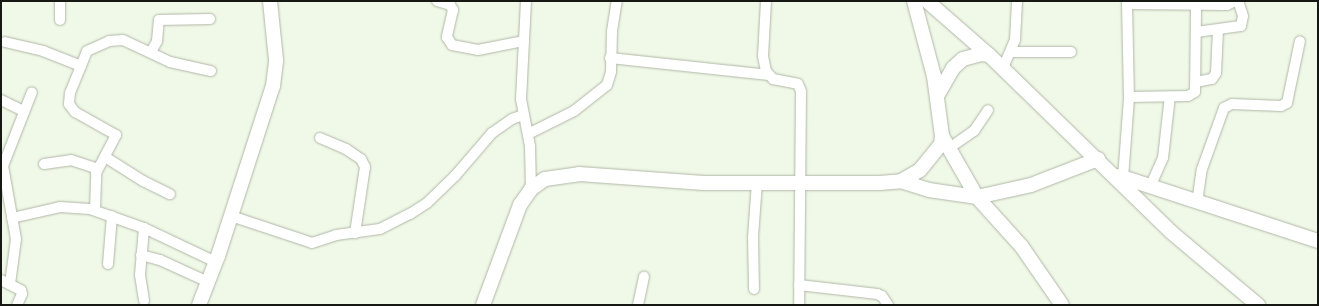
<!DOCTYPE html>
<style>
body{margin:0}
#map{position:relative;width:1319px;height:306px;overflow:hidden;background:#f0f8e7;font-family:Figtree,sans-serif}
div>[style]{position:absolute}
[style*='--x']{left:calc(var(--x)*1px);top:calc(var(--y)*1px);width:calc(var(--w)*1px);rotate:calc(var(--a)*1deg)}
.roads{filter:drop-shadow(0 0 1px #b0b7a7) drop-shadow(0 0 1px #b0b7a7)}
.street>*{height:10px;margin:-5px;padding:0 5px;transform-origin:5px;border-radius:5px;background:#fff}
.secondary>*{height:14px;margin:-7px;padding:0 7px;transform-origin:7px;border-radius:7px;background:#fff}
span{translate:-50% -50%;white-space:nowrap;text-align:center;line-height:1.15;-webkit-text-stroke:3px #f0f8e7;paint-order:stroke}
.frame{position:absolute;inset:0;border:2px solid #161913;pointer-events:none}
</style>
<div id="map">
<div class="roads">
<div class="street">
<i style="--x:60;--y:1;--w:19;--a:90"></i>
<i style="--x:437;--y:1;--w:14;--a:17"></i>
<i style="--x:450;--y:5;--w:6;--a:59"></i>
<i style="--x:453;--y:10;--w:28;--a:103"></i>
<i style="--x:447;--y:37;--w:9;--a:58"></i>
<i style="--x:452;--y:45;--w:26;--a:11"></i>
<i style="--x:478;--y:50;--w:47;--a:-11.1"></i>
<i style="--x:526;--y:1;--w:98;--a:92.9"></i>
<i style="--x:521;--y:99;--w:48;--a:79.2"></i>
<i style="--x:530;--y:146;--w:43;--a:88.7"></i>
<i style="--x:766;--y:1;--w:55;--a:93.1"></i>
<i style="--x:763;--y:56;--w:15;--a:79"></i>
<i style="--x:766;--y:71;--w:11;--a:49"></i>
<i style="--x:773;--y:79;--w:25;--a:11"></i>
<i style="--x:798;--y:84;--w:8;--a:67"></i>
<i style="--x:801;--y:91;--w:214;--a:90.5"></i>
<i style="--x:1128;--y:4;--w:99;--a:0.6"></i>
<i style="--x:1227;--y:5;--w:9;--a:-27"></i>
<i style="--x:1196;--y:32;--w:45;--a:-7.6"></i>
<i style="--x:1241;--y:26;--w:10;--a:-79"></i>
<i style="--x:1243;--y:16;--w:16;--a:-108"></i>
<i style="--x:5;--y:42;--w:39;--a:13"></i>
<i style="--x:43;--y:51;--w:41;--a:21.5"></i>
<i style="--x:151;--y:52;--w:13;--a:-61"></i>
<i style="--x:157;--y:41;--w:21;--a:-85"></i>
<i style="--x:159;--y:20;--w:51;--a:-1.1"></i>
<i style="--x:1011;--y:52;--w:60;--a:0"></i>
<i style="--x:610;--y:58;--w:160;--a:6.1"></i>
<i style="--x:1003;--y:68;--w:30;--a:-67"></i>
<i style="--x:1015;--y:40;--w:39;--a:-87"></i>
<i style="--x:1196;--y:82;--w:16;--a:-11"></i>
<i style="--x:1212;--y:79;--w:7;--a:-56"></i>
<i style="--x:1216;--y:73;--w:43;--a:-87.3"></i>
<i style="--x:1129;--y:97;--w:59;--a:-1"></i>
<i style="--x:1188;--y:96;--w:8;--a:-30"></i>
<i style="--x:1195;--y:92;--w:87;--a:-89.3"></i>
<i style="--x:1;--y:100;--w:25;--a:26"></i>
<i style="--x:528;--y:134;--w:51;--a:-26.6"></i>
<i style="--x:574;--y:111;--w:42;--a:-38.2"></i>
<i style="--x:607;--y:85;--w:14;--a:-73"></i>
<i style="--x:611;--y:72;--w:41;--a:-88.6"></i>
<i style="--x:612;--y:31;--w:30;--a:-81"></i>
<i style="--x:320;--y:138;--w:28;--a:23"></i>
<i style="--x:346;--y:149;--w:18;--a:34"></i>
<i style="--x:361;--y:159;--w:9;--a:63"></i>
<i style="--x:365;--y:167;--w:67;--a:98.6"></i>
<i style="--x:948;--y:149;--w:32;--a:-35"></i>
<i style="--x:974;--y:131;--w:25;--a:-56"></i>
<i style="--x:105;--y:157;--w:45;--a:32.3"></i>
<i style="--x:143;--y:181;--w:30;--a:26"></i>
<i style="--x:44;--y:164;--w:27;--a:-8"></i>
<i style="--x:71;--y:160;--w:28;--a:18"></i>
<i style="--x:1123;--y:178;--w:79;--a:-85.7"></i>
<i style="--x:1129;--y:99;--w:98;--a:-91.2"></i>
<i style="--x:1150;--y:187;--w:32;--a:-66"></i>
<i style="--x:1163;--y:158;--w:62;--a:-83.6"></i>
<i style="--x:1197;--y:203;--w:34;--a:-82"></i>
<i style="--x:1202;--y:169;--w:65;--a:-70.2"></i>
<i style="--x:1224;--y:108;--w:9;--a:-27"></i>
<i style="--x:1232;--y:104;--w:49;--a:2.3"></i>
<i style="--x:1281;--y:106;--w:7;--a:-27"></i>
<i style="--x:1287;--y:103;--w:63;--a:-78.2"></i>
<i style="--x:95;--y:210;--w:37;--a:-88"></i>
<i style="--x:96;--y:173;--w:43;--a:-62.2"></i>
<i style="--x:116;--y:135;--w:47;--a:-150.7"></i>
<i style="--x:75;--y:112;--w:10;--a:-127"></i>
<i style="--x:69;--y:104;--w:11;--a:-85"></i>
<i style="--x:70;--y:93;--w:45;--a:-68"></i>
<i style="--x:87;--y:51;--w:24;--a:-24"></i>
<i style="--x:109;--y:41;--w:14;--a:-4"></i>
<i style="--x:123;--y:40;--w:52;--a:25.1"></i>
<i style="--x:170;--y:62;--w:42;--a:12.4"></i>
<i style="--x:231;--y:216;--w:85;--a:18.4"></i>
<i style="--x:312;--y:243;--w:25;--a:-18"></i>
<i style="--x:336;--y:235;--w:44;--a:-7.8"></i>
<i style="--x:380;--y:229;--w:34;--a:-27"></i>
<i style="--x:410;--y:214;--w:20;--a:-33"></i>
<i style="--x:427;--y:203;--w:39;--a:-44"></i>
<i style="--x:455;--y:176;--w:57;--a:-49.3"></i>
<i style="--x:492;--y:133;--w:24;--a:-35"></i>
<i style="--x:512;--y:119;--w:12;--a:-20"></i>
<i style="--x:12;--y:218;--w:49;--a:-12.9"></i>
<i style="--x:60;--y:207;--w:30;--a:4"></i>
<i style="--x:90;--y:209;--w:57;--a:19.4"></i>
<i style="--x:144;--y:228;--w:80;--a:25.3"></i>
<i style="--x:144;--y:228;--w:47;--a:94.9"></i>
<i style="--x:140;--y:275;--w:26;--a:81"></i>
<i style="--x:141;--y:255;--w:20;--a:15"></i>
<i style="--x:160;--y:260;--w:53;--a:24.6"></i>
<i style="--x:108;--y:264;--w:48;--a:-85.2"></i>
<i style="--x:1;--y:280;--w:22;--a:27"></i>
<i style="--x:21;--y:290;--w:4;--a:76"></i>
<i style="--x:22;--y:294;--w:12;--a:114"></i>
<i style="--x:10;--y:284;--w:45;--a:-82.4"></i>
<i style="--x:16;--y:239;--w:74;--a:-100.1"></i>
<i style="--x:3;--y:166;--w:79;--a:-68.6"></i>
<i style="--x:799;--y:285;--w:79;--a:6.6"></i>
<i style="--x:877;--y:294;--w:5;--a:22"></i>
<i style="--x:882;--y:296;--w:11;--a:56"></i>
<i style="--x:754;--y:289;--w:52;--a:-91.1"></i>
<i style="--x:753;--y:237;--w:54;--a:-85.8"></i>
<i style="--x:638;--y:305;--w:29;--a:-78"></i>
</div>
<div class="secondary">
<i style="--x:914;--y:1;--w:78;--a:75.1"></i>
<i style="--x:934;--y:76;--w:61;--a:82.4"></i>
<i style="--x:942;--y:136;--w:70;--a:60.2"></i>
<i style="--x:977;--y:197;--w:67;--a:48"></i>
<i style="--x:1022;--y:247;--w:70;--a:55.4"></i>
<i style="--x:927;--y:1;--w:82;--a:41.1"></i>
<i style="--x:989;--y:55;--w:254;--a:44.2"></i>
<i style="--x:1171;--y:232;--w:114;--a:40"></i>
<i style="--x:937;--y:96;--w:32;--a:-60"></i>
<i style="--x:953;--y:68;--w:13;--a:-42"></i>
<i style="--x:963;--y:59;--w:20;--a:-15"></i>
<i style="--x:982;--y:54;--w:7;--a:8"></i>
<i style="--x:1119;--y:176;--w:209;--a:18.1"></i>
<i style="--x:901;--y:181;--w:29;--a:18"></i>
<i style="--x:929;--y:190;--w:49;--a:8.3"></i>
<i style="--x:977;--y:197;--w:55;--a:-12.5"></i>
<i style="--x:1031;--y:185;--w:72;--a:-21.2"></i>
<i style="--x:199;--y:305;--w:53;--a:-68.8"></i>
<i style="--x:218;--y:256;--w:179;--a:-72.1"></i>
<i style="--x:273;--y:86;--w:26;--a:-83"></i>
<i style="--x:276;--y:60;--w:59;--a:-95.8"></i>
<i style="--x:483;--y:305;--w:107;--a:-69.7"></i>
<i style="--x:520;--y:205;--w:19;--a:-55"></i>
<i style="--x:531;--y:189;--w:17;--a:-36"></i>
<i style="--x:545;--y:179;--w:34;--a:-8"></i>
<i style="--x:579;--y:174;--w:125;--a:4.1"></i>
<i style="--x:704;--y:183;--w:176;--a:0"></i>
<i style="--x:880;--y:183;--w:21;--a:-5"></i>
<i style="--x:901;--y:181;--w:22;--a:-30"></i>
<i style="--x:920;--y:170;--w:33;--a:-51"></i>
<i style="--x:941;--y:144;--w:8;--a:-83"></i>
</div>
</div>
<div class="frame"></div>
</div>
